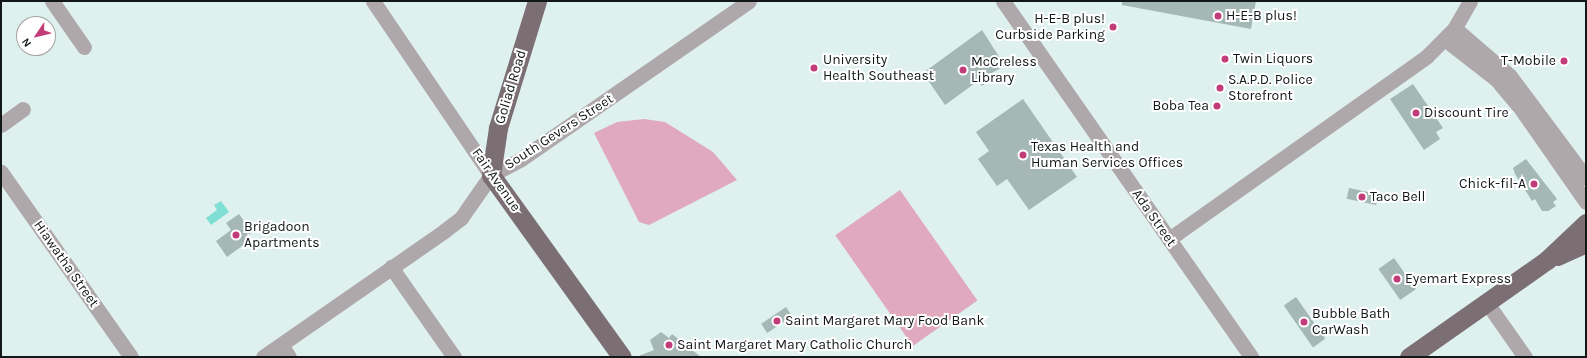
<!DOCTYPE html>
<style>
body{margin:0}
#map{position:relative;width:1587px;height:358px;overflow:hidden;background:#def1ee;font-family:Karla,sans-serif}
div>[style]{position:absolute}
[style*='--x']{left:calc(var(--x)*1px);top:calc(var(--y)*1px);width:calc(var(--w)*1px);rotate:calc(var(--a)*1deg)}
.green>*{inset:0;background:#e1a9bd;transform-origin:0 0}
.water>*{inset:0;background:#7fdfd4}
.building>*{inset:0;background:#a6b8b6;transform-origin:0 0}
.minor>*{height:15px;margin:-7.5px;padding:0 7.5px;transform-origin:7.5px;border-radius:7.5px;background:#afa8aa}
.major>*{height:19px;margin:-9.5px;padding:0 9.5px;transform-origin:9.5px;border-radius:9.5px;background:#7c6f73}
.dots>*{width:11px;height:11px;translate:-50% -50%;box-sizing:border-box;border:2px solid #fff;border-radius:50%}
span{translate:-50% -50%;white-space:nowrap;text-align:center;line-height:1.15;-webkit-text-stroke:4px #fff;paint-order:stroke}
.poi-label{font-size:14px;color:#121817}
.left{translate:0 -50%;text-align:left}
.right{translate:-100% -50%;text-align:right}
.street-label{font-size:14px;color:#121817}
.frame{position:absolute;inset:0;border:2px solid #121817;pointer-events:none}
.north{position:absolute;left:16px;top:16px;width:40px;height:40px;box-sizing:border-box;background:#fff;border:1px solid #a0a3a2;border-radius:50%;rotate:235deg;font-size:11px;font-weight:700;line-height:16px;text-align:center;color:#121817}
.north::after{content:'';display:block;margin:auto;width:14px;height:18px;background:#c33c7a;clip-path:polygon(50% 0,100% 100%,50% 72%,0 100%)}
</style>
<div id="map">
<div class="green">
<i style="clip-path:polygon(644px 119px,665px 122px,713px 152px,737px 180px,649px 225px,639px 222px,594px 133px,617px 122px)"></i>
<i style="left:900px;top:190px;width:135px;height:79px;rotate:55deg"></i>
</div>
<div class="water">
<i style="clip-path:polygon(221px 201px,229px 212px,211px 225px,206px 218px,217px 210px,214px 205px)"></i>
</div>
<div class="building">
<i style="clip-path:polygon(1122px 1px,1256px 1px,1251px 29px,1122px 5px)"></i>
<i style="clip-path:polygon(982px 30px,1005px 66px,986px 76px,989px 81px,982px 86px,978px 81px,945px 105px,923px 73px)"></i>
<i style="clip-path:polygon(1413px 84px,1443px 128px,1436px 132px,1440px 139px,1424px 150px,1390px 99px)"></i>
<i style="clip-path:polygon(1023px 99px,1077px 177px,1029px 210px,1007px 179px,997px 186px,978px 159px,989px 151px,976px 132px)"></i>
<i style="clip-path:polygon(1526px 159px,1557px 199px,1553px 202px,1556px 206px,1548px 211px,1542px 211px,1535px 199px,1532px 201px,1515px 174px,1513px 168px)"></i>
<i style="left:1349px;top:188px;width:30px;height:11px;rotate:12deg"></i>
<i style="clip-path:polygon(239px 214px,252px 232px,246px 237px,249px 241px,227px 257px,216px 241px,231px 230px,226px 223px)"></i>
<i style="left:1394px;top:258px;width:38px;height:19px;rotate:55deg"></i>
<i style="left:1296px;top:297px;width:51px;height:15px;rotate:55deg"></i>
<i style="left:786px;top:307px;width:11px;height:30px;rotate:56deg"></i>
<i style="clip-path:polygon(661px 332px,669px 338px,672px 334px,701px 357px,636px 357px,654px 350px,650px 340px)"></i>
</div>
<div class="minor">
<i style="--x:52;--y:1;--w:56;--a:55.2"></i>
<i style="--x:373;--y:1;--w:210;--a:55.9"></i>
<i style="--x:1003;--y:1;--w:434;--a:55.1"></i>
<i style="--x:1;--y:125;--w:27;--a:-36"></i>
<i style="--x:1;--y:172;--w:226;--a:54.9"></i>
<i style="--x:1586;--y:178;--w:127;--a:-126.7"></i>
<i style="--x:1510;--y:76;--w:67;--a:-139.2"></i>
<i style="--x:1459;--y:32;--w:10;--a:169"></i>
<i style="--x:1449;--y:34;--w:10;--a:79"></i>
<i style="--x:1451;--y:44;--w:57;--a:37.9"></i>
<i style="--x:1496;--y:79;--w:35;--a:50"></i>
<i style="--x:1519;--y:106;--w:117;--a:55.1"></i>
<i style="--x:1169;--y:239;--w:316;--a:-35.3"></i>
<i style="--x:1427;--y:56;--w:38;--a:-45"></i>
<i style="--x:1454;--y:29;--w:32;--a:-60"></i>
<i style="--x:391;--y:267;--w:110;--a:55"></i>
<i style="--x:1487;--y:303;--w:66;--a:54.9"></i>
<i style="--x:281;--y:345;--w:14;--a:56"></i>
<i style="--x:263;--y:357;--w:221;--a:-34.8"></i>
<i style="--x:444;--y:231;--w:21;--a:-37"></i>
<i style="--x:461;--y:218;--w:52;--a:-55.1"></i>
<i style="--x:491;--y:175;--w:34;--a:-28"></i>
<i style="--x:521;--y:159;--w:277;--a:-34.7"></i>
</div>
<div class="major">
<i style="--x:537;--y:1;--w:133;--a:107.1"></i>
<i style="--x:498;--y:128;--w:48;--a:98.5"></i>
<i style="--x:491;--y:175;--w:224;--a:54.3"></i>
<i style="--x:1557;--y:256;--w:32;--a:-24"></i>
<i style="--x:1409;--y:357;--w:169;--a:-35.1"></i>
<i style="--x:1547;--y:260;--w:54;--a:-43.5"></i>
</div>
<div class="dots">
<i style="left:1218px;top:16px;background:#c33c7a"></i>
<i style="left:1113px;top:27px;background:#c33c7a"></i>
<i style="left:1225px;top:59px;background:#c33c7a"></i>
<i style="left:1564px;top:61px;background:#c33c7a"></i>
<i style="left:814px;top:68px;background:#c33c7a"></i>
<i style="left:963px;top:70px;background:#c33c7a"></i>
<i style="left:1220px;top:88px;background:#c33c7a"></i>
<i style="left:1217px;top:106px;background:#c33c7a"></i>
<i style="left:1416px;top:113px;background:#c33c7a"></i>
<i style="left:1023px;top:155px;background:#c33c7a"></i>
<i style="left:1534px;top:184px;background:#c33c7a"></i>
<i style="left:1362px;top:197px;background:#c33c7a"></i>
<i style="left:236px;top:235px;background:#c33c7a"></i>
<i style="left:1397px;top:279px;background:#c33c7a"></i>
<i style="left:777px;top:321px;background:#c33c7a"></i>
<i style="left:1304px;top:322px;background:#c33c7a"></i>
<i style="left:669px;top:345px;background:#c33c7a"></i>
</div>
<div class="poi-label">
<span class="left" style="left:1226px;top:16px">H-E-B plus!</span>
<span class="right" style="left:1105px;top:27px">H-E-B plus!<br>Curbside Parking</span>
<span class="left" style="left:1233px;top:59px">Twin Liquors</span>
<span class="left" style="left:823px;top:68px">University<br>Health Southeast</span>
<span class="right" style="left:1556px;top:61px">T-Mobile</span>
<span class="left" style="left:971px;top:70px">McCreless<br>Library</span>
<span class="left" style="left:1228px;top:88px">S.A.P.D. Police<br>Storefront</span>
<span class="right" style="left:1209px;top:106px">Boba Tea</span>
<span class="left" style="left:1424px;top:113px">Discount Tire</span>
<span class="left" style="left:1031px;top:155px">Texas Health and<br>Human Services Offices</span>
<span class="right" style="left:1526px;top:184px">Chick-fil-A</span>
<span class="left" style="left:1370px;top:197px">Taco Bell</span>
<span class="left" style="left:244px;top:235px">Brigadoon<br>Apartments</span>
<span class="left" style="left:1405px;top:279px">Eyemart Express</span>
<span class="left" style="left:1312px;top:322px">Bubble Bath<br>CarWash</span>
<span class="left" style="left:785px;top:321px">Saint Margaret Mary Food Bank</span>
<span class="left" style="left:677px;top:345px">Saint Margaret Mary Catholic Church</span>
</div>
<div class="street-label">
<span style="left:511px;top:87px;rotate:-73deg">Goliad Road</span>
<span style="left:559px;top:132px;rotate:-33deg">South Gevers Street</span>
<span style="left:496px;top:180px;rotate:55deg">Fair Avenue</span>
<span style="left:1154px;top:218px;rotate:55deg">Ada Street</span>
<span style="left:66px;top:264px;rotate:55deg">Hiawatha Street</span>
</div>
<div class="frame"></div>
<div class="north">N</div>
</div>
